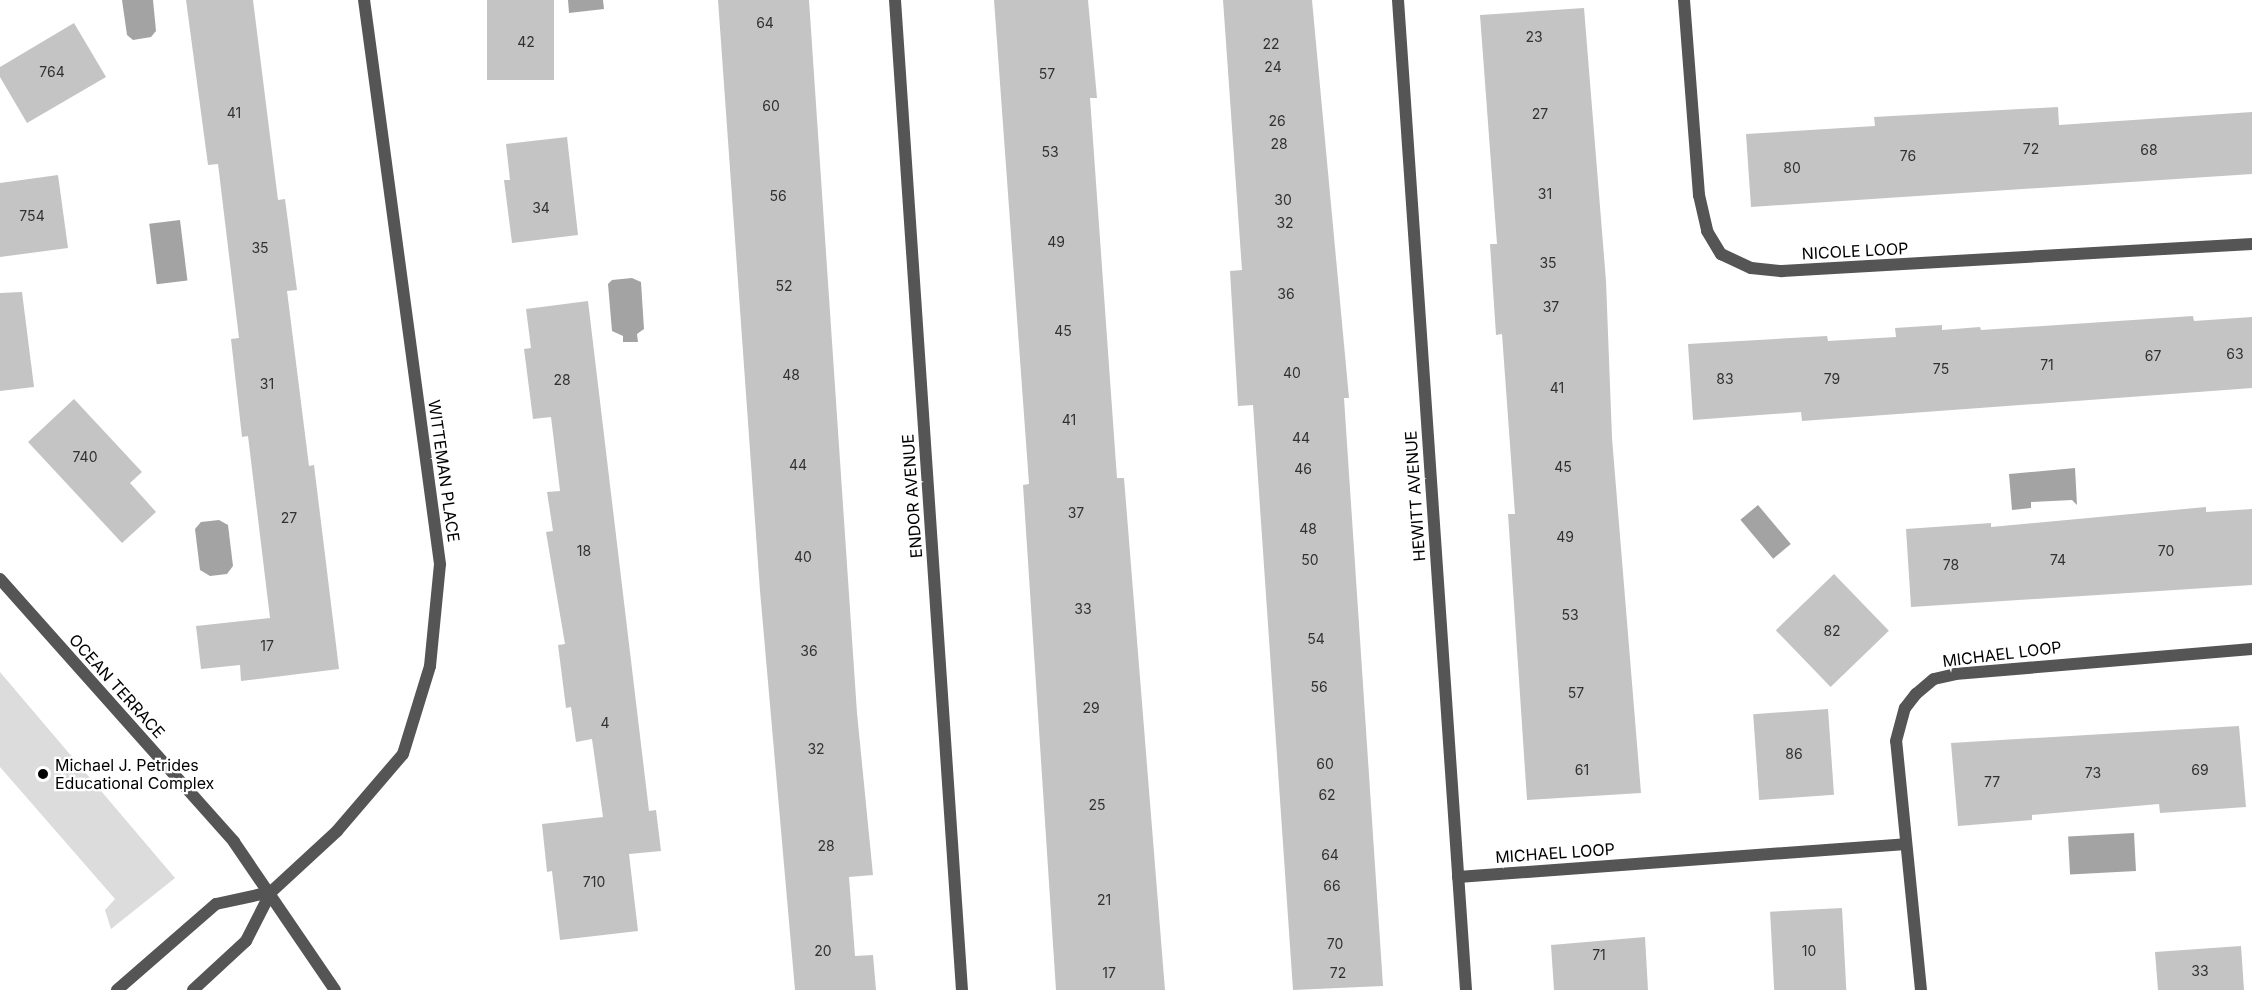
<!DOCTYPE html>
<style>
body{margin:0}
#map{position:relative;width:2252px;height:990px;overflow:hidden;background:#fff;font-family:Inter,sans-serif}
div>[style]{position:absolute}
[style*='--x']{left:calc(var(--x)*1px);top:calc(var(--y)*1px);width:calc(var(--w)*1px);rotate:calc(var(--a)*1deg)}
.green>*{inset:0;background:#dcdcdc}
.water>*{inset:0;background:#a3a3a3;transform-origin:0 0}
.building>*{inset:0;background:#c4c4c4;transform-origin:0 0}
.service>*{height:12px;margin:-6px;padding:0 6px;transform-origin:6px;border-radius:6px;background:#555}
.minor>*{height:12px;margin:-6px;padding:0 6px;transform-origin:6px;border-radius:6px;background:#555}
.dots>*{width:16px;height:16px;translate:-50% -50%;box-sizing:border-box;border:3px solid #fff;border-radius:50%}
span{translate:-50% -50%;white-space:nowrap;text-align:center;line-height:1.15;-webkit-text-stroke:4.5px #fff;paint-order:stroke}
.number-label{font-size:14px;color:#313131}
.number-label span{-webkit-text-stroke-width:0}
.street-label{font-size:16px;color:#000}
.poi-label{font-size:16px;color:#000}
.left{translate:0 -50%;text-align:left}
</style>
<div id="map">
<div class="green">
<i style="clip-path:polygon(0 672px,175px 878px,111px 929px,105px 910px,115px 899px,0 767px)"></i>
</div>
<div class="water">
<i style="clip-path:polygon(122px 0,153px 0,156px 31px,151px 37px,133px 40px,127px 35px)"></i>
<i style="clip-path:polygon(568px 0,603px 0,604px 9px,569px 13px)"></i>
<i style="left:180px;top:220px;width:61px;height:31px;rotate:83deg"></i>
<i style="clip-path:polygon(632px 278px,641px 282px,644px 329px,637px 334px,638px 342px,623px 342px,623px 336px,612px 331px,608px 284px,612px 280px)"></i>
<i style="clip-path:polygon(2075px 468px,2077px 505px,2072px 500px,2031px 502px,2031px 508px,2012px 510px,2009px 474px)"></i>
<i style="left:1758px;top:505px;width:51px;height:23px;rotate:50deg"></i>
<i style="clip-path:polygon(219px 520px,228px 525px,233px 566px,227px 574px,210px 576px,200px 570px,195px 529px,201px 522px)"></i>
<i style="left:2134px;top:833px;width:38px;height:66px;rotate:87deg"></i>
</div>
<div class="building">
<i style="clip-path:polygon(186px 0,253px 0,278px 200px,285px 199px,297px 290px,287px 291px,309px 466px,314px 465px,339px 669px,241px 681px,240px 665px,201px 669px,196px 626px,270px 618px,248px 436px,242px 437px,231px 339px,239px 338px,218px 164px,208px 165px)"></i>
<i style="left:487px;top:0;width:67px;height:80px"></i>
<i style="clip-path:polygon(718px 0,809px 0,857px 713px,873px 875px,849px 877px,855px 956px,873px 955px,876px 990px,795px 990px,760px 591px)"></i>
<i style="clip-path:polygon(994px 0,1088px 0,1097px 98px,1090px 98px,1117px 478px,1124px 478px,1165px 990px,1056px 990px,1023px 485px,1029px 484px)"></i>
<i style="clip-path:polygon(1223px 0,1312px 0,1349px 398px,1344px 398px,1383px 986px,1293px 990px,1253px 405px,1238px 406px,1230px 271px,1242px 270px)"></i>
<i style="clip-path:polygon(1584px 8px,1606px 281px,1612px 438px,1641px 793px,1527px 800px,1508px 514px,1515px 514px,1502px 334px,1496px 335px,1490px 244px,1497px 244px,1480px 15px)"></i>
<i style="clip-path:polygon(74px 23px,106px 77px,27px 123px,0 77px,0 67px)"></i>
<i style="clip-path:polygon(2058px 107px,2059px 125px,2252px 112px,2252px 174px,1751px 207px,1746px 134px,1875px 126px,1874px 117px)"></i>
<i style="clip-path:polygon(567px 137px,578px 235px,512px 243px,504px 180px,510px 180px,506px 144px)"></i>
<i style="clip-path:polygon(58px 175px,68px 248px,0 257px,0 183px)"></i>
<i style="clip-path:polygon(22px 292px,34px 387px,0 391px,0 293px)"></i>
<i style="clip-path:polygon(588px 301px,649px 811px,656px 810px,661px 851px,629px 854px,638px 931px,560px 940px,552px 871px,547px 872px,542px 824px,603px 817px,592px 739px,576px 742px,571px 707px,566px 708px,558px 645px,565px 644px,546px 532px,553px 531px,547px 492px,560px 491px,551px 417px,533px 419px,524px 349px,531px 348px,526px 309px)"></i>
<i style="clip-path:polygon(2193px 316px,2194px 321px,2252px 317px,2252px 388px,1802px 421px,1801px 412px,1693px 420px,1688px 344px,1827px 336px,1828px 341px,1896px 337px,1895px 328px,1942px 325px,1942px 330px,1980px 327px,1981px 330px)"></i>
<i style="clip-path:polygon(74px 399px,142px 472px,130px 483px,156px 512px,122px 543px,28px 442px)"></i>
<i style="clip-path:polygon(2206px 507px,2206px 512px,2252px 509px,2252px 585px,1911px 607px,1906px 529px,1991px 523px,1991px 527px)"></i>
<i style="left:1834px;top:574px;width:79px;height:81px;rotate:46deg"></i>
<i style="left:1828px;top:709px;width:86px;height:75px;rotate:86deg"></i>
<i style="clip-path:polygon(2239px 726px,2246px 807px,2160px 813px,2159px 804px,2032px 815px,2032px 820px,1958px 826px,1951px 743px)"></i>
<i style="left:1842px;top:908px;width:82px;height:72px;rotate:87deg"></i>
<i style="clip-path:polygon(1645px 937px,1648px 990px,1554px 990px,1551px 945px)"></i>
<i style="clip-path:polygon(2241px 946px,2244px 990px,2158px 990px,2155px 952px)"></i>
</div>
<div class="service">
<i style="--x:117;--y:990;--w:131;--a:-41"></i>
<i style="--x:216;--y:904;--w:56;--a:-12.3"></i>
<i style="--x:193;--y:990;--w:72;--a:-42.8"></i>
<i style="--x:246;--y:941;--w:55;--a:-63"></i>
</div>
<div class="minor">
<i style="--x:895;--y:0;--w:992;--a:86.13"></i>
<i style="--x:1398;--y:0;--w:992;--a:86.07"></i>
<i style="--x:1684;--y:0;--w:196;--a:85.6"></i>
<i style="--x:1699;--y:195;--w:37;--a:77"></i>
<i style="--x:1707;--y:231;--w:27;--a:59"></i>
<i style="--x:1721;--y:254;--w:33;--a:25"></i>
<i style="--x:1751;--y:268;--w:31;--a:6"></i>
<i style="--x:1782;--y:271;--w:471;--a:-3.3"></i>
<i style="--x:0;--y:579;--w:352;--a:48.3"></i>
<i style="--x:234;--y:842;--w:179;--a:55.7"></i>
<i style="--x:1458;--y:877;--w:449;--a:-4.2"></i>
<i style="--x:271;--y:892;--w:90;--a:-42.7"></i>
<i style="--x:337;--y:831;--w:101;--a:-49.4"></i>
<i style="--x:403;--y:754;--w:92;--a:-72.9"></i>
<i style="--x:430;--y:666;--w:102;--a:-84.4"></i>
<i style="--x:440;--y:564;--w:569;--a:-97.67"></i>
<i style="--x:1921;--y:990;--w:250;--a:-95.7"></i>
<i style="--x:1896;--y:741;--w:34;--a:-75"></i>
<i style="--x:1905;--y:708;--w:18;--a:-52"></i>
<i style="--x:1916;--y:694;--w:23;--a:-40"></i>
<i style="--x:1934;--y:679;--w:22;--a:-13"></i>
<i style="--x:1955;--y:674;--w:298;--a:-4.8"></i>
</div>
<div class="dots">
<i style="left:43px;top:774px;background:#000"></i>
</div>
<div class="number-label">
<span style="left:765px;top:23px">64</span>
<span style="left:1534px;top:37px">23</span>
<span style="left:526px;top:42px">42</span>
<span style="left:1271px;top:44px">22</span>
<span style="left:1273px;top:67px">24</span>
<span style="left:52px;top:72px">764</span>
<span style="left:1047px;top:74px">57</span>
<span style="left:771px;top:106px">60</span>
<span style="left:234px;top:113px">41</span>
<span style="left:1540px;top:114px">27</span>
<span style="left:1277px;top:121px">26</span>
<span style="left:1279px;top:144px">28</span>
<span style="left:2031px;top:149px">72</span>
<span style="left:2149px;top:150px">68</span>
<span style="left:1050px;top:152px">53</span>
<span style="left:1908px;top:156px">76</span>
<span style="left:1792px;top:168px">80</span>
<span style="left:1545px;top:194px">31</span>
<span style="left:778px;top:196px">56</span>
<span style="left:1283px;top:200px">30</span>
<span style="left:541px;top:208px">34</span>
<span style="left:32px;top:216px">754</span>
<span style="left:1285px;top:223px">32</span>
<span style="left:1056px;top:242px">49</span>
<span style="left:260px;top:248px">35</span>
<span style="left:1548px;top:263px">35</span>
<span style="left:784px;top:286px">52</span>
<span style="left:1286px;top:294px">36</span>
<span style="left:1551px;top:307px">37</span>
<span style="left:1063px;top:331px">45</span>
<span style="left:2235px;top:354px">63</span>
<span style="left:2153px;top:356px">67</span>
<span style="left:2047px;top:365px">71</span>
<span style="left:1941px;top:369px">75</span>
<span style="left:1292px;top:373px">40</span>
<span style="left:791px;top:375px">48</span>
<span style="left:1725px;top:379px">83</span>
<span style="left:1832px;top:379px">79</span>
<span style="left:562px;top:380px">28</span>
<span style="left:267px;top:384px">31</span>
<span style="left:1557px;top:388px">41</span>
<span style="left:1069px;top:420px">41</span>
<span style="left:1301px;top:438px">44</span>
<span style="left:85px;top:457px">740</span>
<span style="left:798px;top:465px">44</span>
<span style="left:1563px;top:467px">45</span>
<span style="left:1303px;top:469px">46</span>
<span style="left:1076px;top:513px">37</span>
<span style="left:289px;top:518px">27</span>
<span style="left:1308px;top:529px">48</span>
<span style="left:1565px;top:537px">49</span>
<span style="left:584px;top:551px">18</span>
<span style="left:2166px;top:551px">70</span>
<span style="left:803px;top:557px">40</span>
<span style="left:1310px;top:560px">50</span>
<span style="left:2058px;top:560px">74</span>
<span style="left:1951px;top:565px">78</span>
<span style="left:1083px;top:609px">33</span>
<span style="left:1570px;top:615px">53</span>
<span style="left:1832px;top:631px">82</span>
<span style="left:1316px;top:639px">54</span>
<span style="left:267px;top:646px">17</span>
<span style="left:809px;top:651px">36</span>
<span style="left:1319px;top:687px">56</span>
<span style="left:1576px;top:693px">57</span>
<span style="left:1091px;top:708px">29</span>
<span style="left:605px;top:723px">4</span>
<span style="left:816px;top:749px">32</span>
<span style="left:1794px;top:754px">86</span>
<span style="left:1325px;top:764px">60</span>
<span style="left:1582px;top:770px">61</span>
<span style="left:2200px;top:770px">69</span>
<span style="left:2093px;top:773px">73</span>
<span style="left:1992px;top:782px">77</span>
<span style="left:1327px;top:795px">62</span>
<span style="left:1097px;top:805px">25</span>
<span style="left:826px;top:846px">28</span>
<span style="left:1330px;top:855px">64</span>
<span style="left:594px;top:882px">710</span>
<span style="left:1332px;top:886px">66</span>
<span style="left:1104px;top:900px">21</span>
<span style="left:1335px;top:944px">70</span>
<span style="left:823px;top:951px">20</span>
<span style="left:1809px;top:951px">10</span>
<span style="left:1599px;top:955px">71</span>
<span style="left:2200px;top:971px">33</span>
<span style="left:1109px;top:973px">17</span>
<span style="left:1338px;top:973px">72</span>
</div>
<div class="street-label">
<span style="left:1855px;top:251px;rotate:-3deg">NICOLE LOOP</span>
<span style="left:444px;top:471px;rotate:82deg">WITTEMAN PLACE</span>
<span style="left:912px;top:496px;rotate:-94deg">ENDOR AVENUE</span>
<span style="left:1415px;top:496px;rotate:-94deg">HEWITT AVENUE</span>
<span style="left:2002px;top:654px;rotate:-7deg">MICHAEL LOOP</span>
<span style="left:117px;top:686px;rotate:48deg">OCEAN TERRACE</span>
<span style="left:1555px;top:853px;rotate:-4deg">MICHAEL LOOP</span>
</div>
<div class="poi-label">
<span class="left" style="left:55px;top:774px">Michael J. Petrides<br>Educational Complex</span>
</div>
</div>
